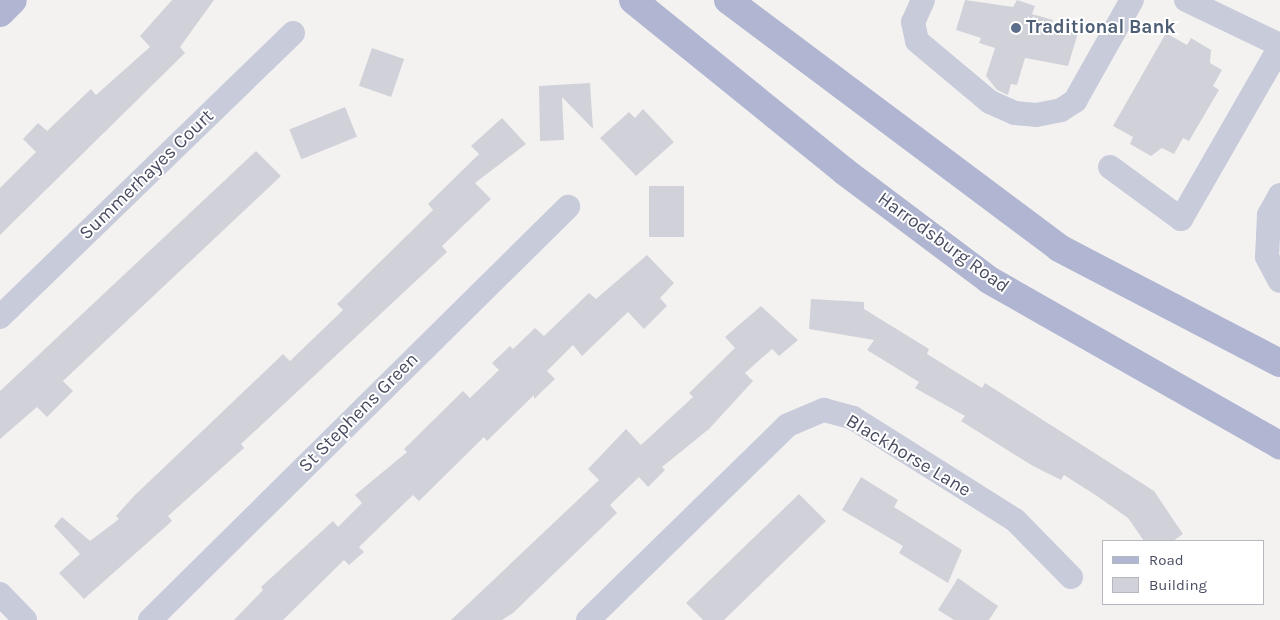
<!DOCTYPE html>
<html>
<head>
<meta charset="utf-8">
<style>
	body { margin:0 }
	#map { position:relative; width:1280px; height:620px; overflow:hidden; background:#f4f2f1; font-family:Karla,sans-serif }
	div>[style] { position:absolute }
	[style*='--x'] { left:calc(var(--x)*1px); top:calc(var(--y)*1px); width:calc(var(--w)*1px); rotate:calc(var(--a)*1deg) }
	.building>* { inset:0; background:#d1d1d9; transform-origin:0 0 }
	.minor>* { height:24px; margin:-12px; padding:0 12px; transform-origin:12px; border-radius:12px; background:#c7cbda }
	.major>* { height:28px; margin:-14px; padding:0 14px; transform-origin:14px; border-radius:14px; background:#b0b5d1 }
	.dots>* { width:14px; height:14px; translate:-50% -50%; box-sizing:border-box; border:2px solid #fff; border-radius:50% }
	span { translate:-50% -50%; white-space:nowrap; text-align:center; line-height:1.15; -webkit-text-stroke:4px #fff; paint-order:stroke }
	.service-label { font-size:19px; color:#4e5e75; font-weight:700 }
	.left { translate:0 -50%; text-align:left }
	.street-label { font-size:19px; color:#484c60 }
	.legend { position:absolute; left:1102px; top:540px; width:162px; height:65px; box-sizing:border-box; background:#fff; border:1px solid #b6b7bf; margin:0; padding:6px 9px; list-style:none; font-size:15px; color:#484c60 }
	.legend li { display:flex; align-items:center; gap:10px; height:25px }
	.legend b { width:25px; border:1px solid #b6b7bf }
</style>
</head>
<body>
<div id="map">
	<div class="building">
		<i style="clip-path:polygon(172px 0,214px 0,180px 47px,185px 53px,0 235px,0 188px,36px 152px,23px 139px,38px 123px,47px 131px,91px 89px,96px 95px,150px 47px,140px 36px)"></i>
		<i style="clip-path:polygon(965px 0,1013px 7px,1017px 0,1035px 6px,1032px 14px,1053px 20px,1052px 25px,1078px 33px,1068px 66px,1025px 58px,1017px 85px,1011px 84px,1008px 95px,997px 90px,986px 76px,995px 48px,979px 43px,981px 38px,956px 30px)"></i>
		<i style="clip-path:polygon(1166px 33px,1187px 45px,1191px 38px,1211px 50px,1210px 63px,1222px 70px,1213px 86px,1219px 90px,1189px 141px,1183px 138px,1174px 154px,1162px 148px,1151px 156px,1130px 144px,1133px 137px,1113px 126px)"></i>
		<i style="left:372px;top:48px;width:34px;height:40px;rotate:19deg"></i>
		<i style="clip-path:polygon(590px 83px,593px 129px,562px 97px,564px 140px,540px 141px,539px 86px)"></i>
		<i style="left:345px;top:107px;width:32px;height:60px;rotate:68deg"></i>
		<i style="clip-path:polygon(643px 109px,674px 142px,636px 176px,600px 138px,629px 112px,635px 118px)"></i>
		<i style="clip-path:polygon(502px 118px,526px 144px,475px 183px,491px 199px,442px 246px,447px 252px,241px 444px,244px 448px,168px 516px,172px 521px,84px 599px,59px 573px,80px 554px,54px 526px,62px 517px,90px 541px,119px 519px,116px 516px,134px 496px,283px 354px,290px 361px,343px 310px,337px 304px,433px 210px,428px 204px,479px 154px,471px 146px)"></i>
		<i style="clip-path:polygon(256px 151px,281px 176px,63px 381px,73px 391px,47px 417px,37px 407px,0 439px,0 391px)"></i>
		<i style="left:649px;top:186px;width:35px;height:51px"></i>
		<i style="clip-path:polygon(647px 255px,674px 283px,660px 298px,667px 306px,644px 329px,628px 312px,582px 356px,573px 345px,547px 371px,555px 379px,534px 399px,534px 395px,487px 441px,484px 437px,419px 501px,413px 495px,359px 547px,364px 552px,349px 565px,344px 560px,283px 620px,234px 620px,263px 590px,261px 587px,333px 521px,338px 527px,362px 503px,355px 495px,407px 452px,404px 449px,463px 391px,470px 398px,499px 370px,492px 363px,510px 346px,513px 349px,535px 328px,544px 336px,589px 293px,596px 299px)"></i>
		<i style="clip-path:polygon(811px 299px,864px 302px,864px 309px,929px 349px,927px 354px,982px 388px,985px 383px,1154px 491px,1183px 534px,1173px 541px,1144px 541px,1128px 518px,1097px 496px,1064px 475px,1061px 480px,1033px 466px,961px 421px,965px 416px,915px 388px,919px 382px,867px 350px,874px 340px,809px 329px)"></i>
		<i style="clip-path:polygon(761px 306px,798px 340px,779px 356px,772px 349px,745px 373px,753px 381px,709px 429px,662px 467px,665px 470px,648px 487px,639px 477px,610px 505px,617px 513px,513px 613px,502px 620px,451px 620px,599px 480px,588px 469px,626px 429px,641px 445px,693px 397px,689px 393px,735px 348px,725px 337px)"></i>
		<i style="clip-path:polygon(861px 477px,898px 500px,894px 507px,962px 550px,948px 583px,899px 553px,903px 546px,842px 510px)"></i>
		<i style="clip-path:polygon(799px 494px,826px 521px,724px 620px,703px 620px,686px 603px)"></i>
		<i style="clip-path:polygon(958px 578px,998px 606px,989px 620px,954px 620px,938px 610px)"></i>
	</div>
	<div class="minor">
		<i style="--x:923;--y:0;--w:24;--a:114"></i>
		<i style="--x:913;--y:22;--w:19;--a:78"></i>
		<i style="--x:917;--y:41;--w:95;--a:39.9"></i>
		<i style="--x:990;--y:102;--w:27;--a:24"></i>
		<i style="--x:1015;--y:113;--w:21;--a:5"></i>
		<i style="--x:1036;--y:115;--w:25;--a:-11"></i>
		<i style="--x:1061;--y:110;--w:17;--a:-33"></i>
		<i style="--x:1075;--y:101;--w:116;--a:-60.6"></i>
		<i style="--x:1186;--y:0;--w:104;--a:25.6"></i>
		<i style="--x:1110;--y:167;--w:88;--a:36.2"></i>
		<i style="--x:1181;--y:219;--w:198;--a:-60.1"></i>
		<i style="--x:1280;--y:195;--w:23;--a:119"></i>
		<i style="--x:1269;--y:215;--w:42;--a:92.7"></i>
		<i style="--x:1267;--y:257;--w:27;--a:62"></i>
		<i style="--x:0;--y:317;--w:408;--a:-44.1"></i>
		<i style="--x:0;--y:594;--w:36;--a:46"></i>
		<i style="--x:150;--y:620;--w:588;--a:-44.66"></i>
		<i style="--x:588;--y:620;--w:279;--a:-44.3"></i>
		<i style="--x:788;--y:425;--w:39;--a:-23"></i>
		<i style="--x:824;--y:410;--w:30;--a:15"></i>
		<i style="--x:853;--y:418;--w:191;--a:32.2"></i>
		<i style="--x:1015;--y:520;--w:80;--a:45.5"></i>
	</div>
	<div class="major">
		<i style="--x:633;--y:0;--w:272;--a:39"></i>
		<i style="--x:844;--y:171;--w:181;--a:36.9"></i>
		<i style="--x:989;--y:280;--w:335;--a:29.6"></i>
		<i style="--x:728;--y:0;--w:414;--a:36.8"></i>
		<i style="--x:1059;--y:248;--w:249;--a:27.5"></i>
		<i style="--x:0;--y:13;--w:18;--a:-45"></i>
	</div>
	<div class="dots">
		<i style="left:1016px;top:28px;background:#5c6f8a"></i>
	</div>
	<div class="service-label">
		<span class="left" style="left:1026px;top:28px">Traditional Bank</span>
	</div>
	<div class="street-label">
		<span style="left:147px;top:175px;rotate:-44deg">Summerhayes Court</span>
		<span style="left:943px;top:243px;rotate:36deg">Harrodsburg Road</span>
		<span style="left:359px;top:413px;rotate:-45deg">St Stephens Green</span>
		<span style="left:908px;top:456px;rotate:31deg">Blackhorse Lane</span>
	</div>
	<ul class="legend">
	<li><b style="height:6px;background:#b0b5d1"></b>Road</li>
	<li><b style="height:14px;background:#d1d1d9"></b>Building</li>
	</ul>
</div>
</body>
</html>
